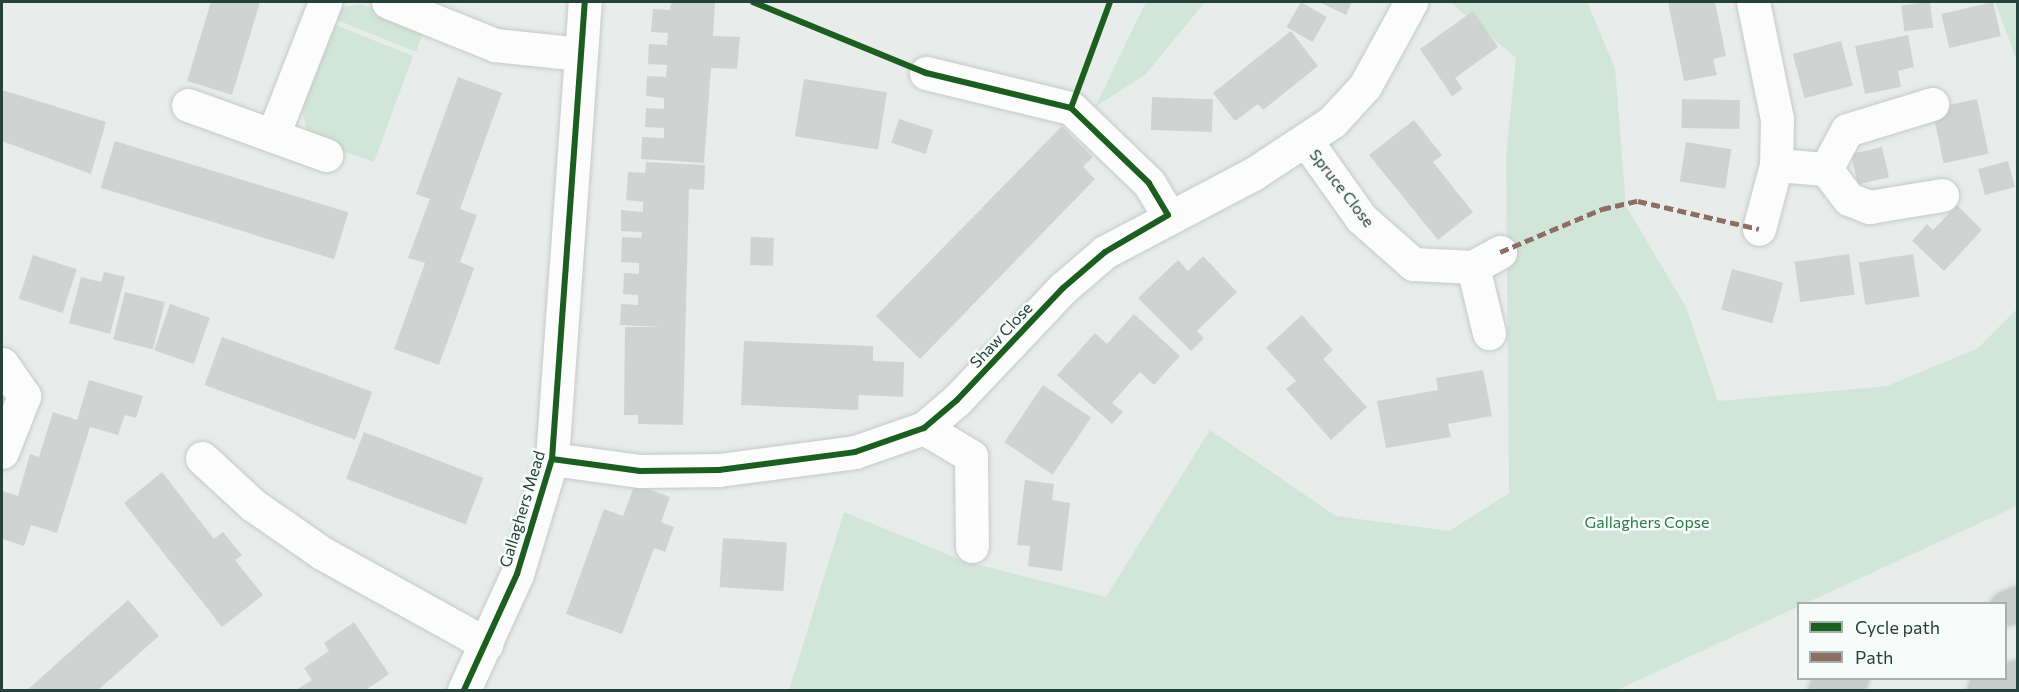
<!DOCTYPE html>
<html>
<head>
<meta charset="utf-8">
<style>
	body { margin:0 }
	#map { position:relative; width:2019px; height:692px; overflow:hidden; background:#e8edeb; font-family:Commissioner,sans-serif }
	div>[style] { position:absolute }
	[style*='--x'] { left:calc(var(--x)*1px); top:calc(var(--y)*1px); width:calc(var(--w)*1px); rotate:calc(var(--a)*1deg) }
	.green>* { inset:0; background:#d1e6d8 }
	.building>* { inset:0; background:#cfd4d2; transform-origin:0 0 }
	.roads { filter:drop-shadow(0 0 2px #c5cac8) drop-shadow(0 0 2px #c5cac8) }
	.minor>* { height:33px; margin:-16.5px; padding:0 16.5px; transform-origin:16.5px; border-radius:16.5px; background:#fcfcfc }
	.trunk>* { height:33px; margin:-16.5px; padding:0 16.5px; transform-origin:16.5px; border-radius:16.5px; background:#c6cecc }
	.quiet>* { height:4.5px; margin-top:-2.25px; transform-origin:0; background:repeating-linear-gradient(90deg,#8d6e63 0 9px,transparent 0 13.5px) }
	.cycleway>* { height:6px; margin:-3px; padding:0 3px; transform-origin:3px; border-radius:3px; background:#1b5e20 }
	span { translate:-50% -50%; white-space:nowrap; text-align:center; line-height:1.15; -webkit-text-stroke:5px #f7fbf9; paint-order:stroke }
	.street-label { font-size:16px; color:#24423a }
	.park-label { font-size:16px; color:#2d7a4b }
	.frame { position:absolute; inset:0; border:3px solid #24423a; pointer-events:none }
	.legend { position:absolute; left:1797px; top:602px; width:210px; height:78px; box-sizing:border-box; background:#f7fbf9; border:2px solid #a3b1ad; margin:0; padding:8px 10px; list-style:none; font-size:18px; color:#24423a }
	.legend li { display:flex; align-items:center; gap:12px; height:30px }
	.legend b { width:30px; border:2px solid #a3b1ad }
</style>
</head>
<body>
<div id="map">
	<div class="green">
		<i style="clip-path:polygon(1146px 2px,1205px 2px,1145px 75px,1095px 107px)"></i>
		<i style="clip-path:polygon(1450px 2px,1587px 2px,1615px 68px,1626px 206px,1686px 307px,1718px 401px,1887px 386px,1978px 348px,2017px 309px,2017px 506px,1617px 690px,789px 690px,844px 512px,964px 561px,1106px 597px,1210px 430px,1336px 516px,1449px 531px,1509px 493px,1506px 155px,1516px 58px)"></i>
		<i style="clip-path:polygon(1995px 2px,2017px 2px,2017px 61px)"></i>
		<i style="clip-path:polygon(361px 4px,424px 30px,416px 52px,332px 18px,344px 7px)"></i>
		<i style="clip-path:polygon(328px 22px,413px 56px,374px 162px,318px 142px,306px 127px,301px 107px)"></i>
	</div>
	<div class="building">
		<i style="clip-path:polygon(211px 2px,260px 2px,232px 95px,187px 81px)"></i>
		<i style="clip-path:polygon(671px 2px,715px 2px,713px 36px,740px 37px,737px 69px,711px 68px,704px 163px,641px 159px,642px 137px,664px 138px,664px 128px,645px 127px,646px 108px,664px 109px,664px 98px,646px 96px,647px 76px,666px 77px,667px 65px,648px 64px,649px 44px,667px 45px,668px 33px,651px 32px,653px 9px,670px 10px)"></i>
		<i style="left:1301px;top:2px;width:30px;height:29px;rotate:30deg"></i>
		<i style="clip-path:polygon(1319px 2px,1352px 2px,1346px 15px)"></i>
		<i style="clip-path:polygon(1668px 2px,1715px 2px,1726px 56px,1713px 59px,1717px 75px,1684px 81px)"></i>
		<i style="left:1930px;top:2px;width:26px;height:29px;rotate:83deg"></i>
		<i style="left:1993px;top:2px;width:35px;height:53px;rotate:77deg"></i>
		<i style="clip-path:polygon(1473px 11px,1498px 47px,1455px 78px,1463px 89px,1452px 96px,1420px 49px)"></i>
		<i style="clip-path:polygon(1291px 31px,1318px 66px,1263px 110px,1258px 104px,1235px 121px,1213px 93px)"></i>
		<i style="clip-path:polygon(1908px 35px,1914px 67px,1898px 71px,1901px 87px,1865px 94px,1855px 46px)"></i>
		<i style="left:1841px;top:41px;width:46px;height:50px;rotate:75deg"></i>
		<i style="clip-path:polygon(458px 77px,502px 93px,460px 209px,477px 215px,460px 262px,474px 268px,439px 365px,394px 349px,425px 263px,408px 258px,430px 199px,416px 194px)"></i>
		<i style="left:804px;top:79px;width:84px;height:58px;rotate:9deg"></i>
		<i style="clip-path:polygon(2px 90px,106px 122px,91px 174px,2px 141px)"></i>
		<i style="left:1152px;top:97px;width:61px;height:33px;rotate:2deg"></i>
		<i style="left:1682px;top:99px;width:58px;height:29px;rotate:1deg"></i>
		<i style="left:1977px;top:99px;width:56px;height:46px;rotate:78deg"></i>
		<i style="left:899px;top:119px;width:36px;height:25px;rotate:18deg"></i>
		<i style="clip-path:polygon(1414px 120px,1442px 155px,1433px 162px,1473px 212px,1438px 240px,1369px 155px)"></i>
		<i style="clip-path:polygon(1062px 126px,1093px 157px,1083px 167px,1095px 179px,920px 359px,876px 316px)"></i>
		<i style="left:115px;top:141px;width:244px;height:49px;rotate:17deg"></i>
		<i style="left:1686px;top:142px;width:46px;height:40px;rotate:9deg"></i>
		<i style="left:1882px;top:147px;width:31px;height:32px;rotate:77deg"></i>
		<i style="left:2008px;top:161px;width:27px;height:31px;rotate:75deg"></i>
		<i style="clip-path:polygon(646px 162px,705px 165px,704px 190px,689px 189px,683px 425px,638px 424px,638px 415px,624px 415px,625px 327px,663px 327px,620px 325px,621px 304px,638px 305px,638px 295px,623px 294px,624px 273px,639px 274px,639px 263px,621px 262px,622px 237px,641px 238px,642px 232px,621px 231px,621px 210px,643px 212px,643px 202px,626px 200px,628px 172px,645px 173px)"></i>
		<i style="clip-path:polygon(1957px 205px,1982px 230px,1944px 271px,1912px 241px,1927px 224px,1933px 230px)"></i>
		<i style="left:751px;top:237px;width:23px;height:28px;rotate:2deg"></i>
		<i style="left:1849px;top:254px;width:41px;height:55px;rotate:82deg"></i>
		<i style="left:1913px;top:254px;width:43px;height:55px;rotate:81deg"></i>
		<i style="left:33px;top:255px;width:46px;height:46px;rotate:18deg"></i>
		<i style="clip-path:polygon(1203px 256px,1237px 292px,1197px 331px,1204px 338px,1191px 351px,1138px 298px,1178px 260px,1188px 271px)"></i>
		<i style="left:1732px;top:269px;width:53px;height:42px;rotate:15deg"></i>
		<i style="clip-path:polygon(104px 272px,125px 277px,110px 334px,69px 323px,81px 277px,101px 282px)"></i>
		<i style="left:125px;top:292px;width:41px;height:49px;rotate:14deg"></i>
		<i style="left:170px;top:304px;width:42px;height:49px;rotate:19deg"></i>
		<i style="clip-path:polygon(1134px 314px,1180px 356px,1154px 385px,1140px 372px,1112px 403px,1123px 412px,1112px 424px,1057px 375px,1095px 333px,1107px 344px)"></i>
		<i style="clip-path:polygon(1302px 315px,1333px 350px,1323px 359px,1367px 407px,1331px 440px,1286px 389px,1296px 381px,1266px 348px)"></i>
		<i style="left:222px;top:337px;width:160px;height:51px;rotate:20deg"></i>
		<i style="clip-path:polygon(744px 341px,873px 346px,873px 361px,904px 362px,903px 397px,859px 395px,858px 410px,741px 405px)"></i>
		<i style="clip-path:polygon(1483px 370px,1492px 416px,1448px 424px,1451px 437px,1386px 448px,1377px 401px,1438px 390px,1436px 378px)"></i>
		<i style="clip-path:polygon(89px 380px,143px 396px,136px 418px,125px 415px,118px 435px,90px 427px,57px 533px,31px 525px,24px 546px,2px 539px,2px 491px,18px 496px,30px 454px,39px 457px,53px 412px,77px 420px)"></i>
		<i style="left:1043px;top:385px;width:58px;height:69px;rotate:34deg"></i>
		<i style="left:364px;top:432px;width:128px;height:50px;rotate:21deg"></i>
		<i style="clip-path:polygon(162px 472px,214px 539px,223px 532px,242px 555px,235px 560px,263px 595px,222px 627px,124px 503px)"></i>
		<i style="clip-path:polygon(1025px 480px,1054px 484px,1052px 500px,1070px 503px,1062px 571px,1028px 566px,1030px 546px,1017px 545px)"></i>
		<i style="clip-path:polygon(635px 484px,670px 497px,661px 522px,674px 527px,665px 552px,654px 548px,622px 634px,566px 614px,604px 509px,623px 516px)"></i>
		<i style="left:723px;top:538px;width:64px;height:49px;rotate:4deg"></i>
		<i style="clip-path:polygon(128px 600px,159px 636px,98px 690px,27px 690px)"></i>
		<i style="clip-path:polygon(354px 622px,389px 674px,366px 690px,296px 690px,312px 680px,304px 668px,329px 651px,324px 643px)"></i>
	</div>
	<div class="roads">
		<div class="minor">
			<i style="--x:388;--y:2;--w:115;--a:21.9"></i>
			<i style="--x:495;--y:45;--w:86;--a:6"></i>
			<i style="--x:1753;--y:2;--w:119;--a:78.4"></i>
			<i style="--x:1777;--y:119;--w:46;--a:91.2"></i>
			<i style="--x:1776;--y:165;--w:66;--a:104.9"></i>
			<i style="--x:926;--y:73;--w:149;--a:13.6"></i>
			<i style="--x:1071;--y:108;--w:108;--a:43.9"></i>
			<i style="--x:1149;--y:183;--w:37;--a:59"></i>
			<i style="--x:188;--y:105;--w:147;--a:19.9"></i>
			<i style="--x:273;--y:135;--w:143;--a:-68.6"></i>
			<i style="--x:1307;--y:142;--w:93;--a:54.6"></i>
			<i style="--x:1361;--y:218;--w:69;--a:41.5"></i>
			<i style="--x:1413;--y:264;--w:60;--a:2.9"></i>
			<i style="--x:1473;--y:267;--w:68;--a:76.4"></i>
			<i style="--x:1776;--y:165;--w:50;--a:4.6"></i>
			<i style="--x:1826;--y:169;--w:44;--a:-61.7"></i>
			<i style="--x:1847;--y:130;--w:89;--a:-17"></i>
			<i style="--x:1826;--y:169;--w:38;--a:53"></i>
			<i style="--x:1849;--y:199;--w:22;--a:22"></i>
			<i style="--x:1869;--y:207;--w:74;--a:-9.3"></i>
			<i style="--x:1473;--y:267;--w:31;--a:-29"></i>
			<i style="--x:2;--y:364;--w:39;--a:55"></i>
			<i style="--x:24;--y:396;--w:60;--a:111.4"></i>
			<i style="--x:924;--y:428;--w:55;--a:30.8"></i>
			<i style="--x:971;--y:456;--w:90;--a:89.4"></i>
			<i style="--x:202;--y:458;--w:69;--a:42.7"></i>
			<i style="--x:253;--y:505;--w:84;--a:34.8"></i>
			<i style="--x:322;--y:553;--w:188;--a:29"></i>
			<i style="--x:552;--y:459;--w:89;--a:7.8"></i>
			<i style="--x:640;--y:471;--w:79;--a:-0.7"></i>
			<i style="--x:719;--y:470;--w:137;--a:-7.5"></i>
			<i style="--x:855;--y:452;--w:73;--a:-19.2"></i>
			<i style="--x:924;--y:428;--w:43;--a:-40.3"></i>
			<i style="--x:957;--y:400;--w:154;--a:-46.6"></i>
			<i style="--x:1063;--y:288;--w:55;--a:-40.6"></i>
			<i style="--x:1105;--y:252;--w:167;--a:-27.8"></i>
			<i style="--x:1253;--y:174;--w:95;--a:-33.4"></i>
			<i style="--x:1332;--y:122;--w:49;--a:-47.5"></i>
			<i style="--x:1365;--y:86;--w:96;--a:-61.3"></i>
			<i style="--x:464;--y:690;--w:128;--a:-65.4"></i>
			<i style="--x:517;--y:574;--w:120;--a:-73.1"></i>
			<i style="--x:552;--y:459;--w:458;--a:-85.9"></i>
		</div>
		<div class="trunk">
			<i style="--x:2006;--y:608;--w:13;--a:-23"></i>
			<i style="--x:1825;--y:690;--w:29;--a:-25"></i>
			<i style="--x:1984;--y:690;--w:37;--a:-22"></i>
		</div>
	</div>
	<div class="quiet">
		<i style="--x:1500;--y:252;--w:111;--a:-22.9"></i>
		<i style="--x:1602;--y:209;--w:37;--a:-13"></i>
		<i style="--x:1638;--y:201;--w:124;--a:13"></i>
	</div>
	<div class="cycleway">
		<i style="--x:1071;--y:108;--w:113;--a:-69.8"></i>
		<i style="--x:552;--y:459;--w:89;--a:7.8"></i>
		<i style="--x:640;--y:471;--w:79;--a:-0.7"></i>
		<i style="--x:719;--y:470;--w:137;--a:-7.5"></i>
		<i style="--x:855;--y:452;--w:73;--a:-19.2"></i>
		<i style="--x:924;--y:428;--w:43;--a:-40.3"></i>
		<i style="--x:957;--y:400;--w:154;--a:-46.6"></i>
		<i style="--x:1063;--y:288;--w:55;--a:-40.6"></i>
		<i style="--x:1105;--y:252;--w:73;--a:-30.4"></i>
		<i style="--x:1168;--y:215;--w:37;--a:-121"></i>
		<i style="--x:1149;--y:183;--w:108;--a:-136.1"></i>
		<i style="--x:1071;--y:108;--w:149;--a:-166.4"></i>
		<i style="--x:926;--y:73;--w:187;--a:-157.7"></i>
		<i style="--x:464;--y:690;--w:128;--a:-65.4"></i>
		<i style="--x:517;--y:574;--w:120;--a:-73.1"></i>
		<i style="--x:552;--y:459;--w:458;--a:-85.9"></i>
	</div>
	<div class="street-label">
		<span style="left:1342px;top:188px;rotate:52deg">Spruce Close</span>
		<span style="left:1001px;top:335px;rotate:-47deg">Shaw Close</span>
		<span style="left:522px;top:509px;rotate:-73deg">Gallaghers Mead</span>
	</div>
	<div class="park-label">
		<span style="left:1647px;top:522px">Gallaghers Copse</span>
	</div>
	<div class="frame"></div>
	<ul class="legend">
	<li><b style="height:8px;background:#1b5e20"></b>Cycle path</li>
	<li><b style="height:8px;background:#8d6e63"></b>Path</li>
	</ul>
</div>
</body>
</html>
